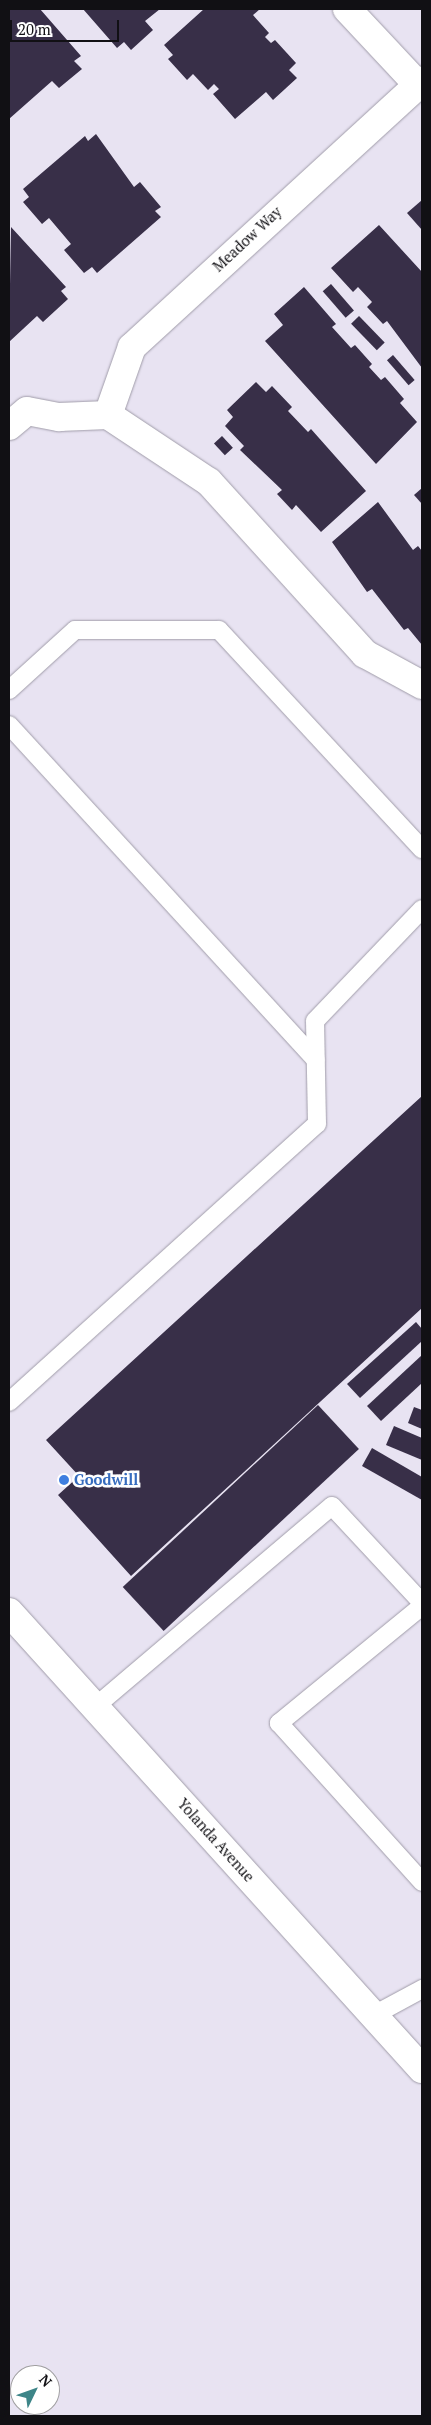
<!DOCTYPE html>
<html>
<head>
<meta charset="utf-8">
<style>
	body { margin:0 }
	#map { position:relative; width:431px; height:2425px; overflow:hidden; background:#e8e3f2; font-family:"PT Serif",serif }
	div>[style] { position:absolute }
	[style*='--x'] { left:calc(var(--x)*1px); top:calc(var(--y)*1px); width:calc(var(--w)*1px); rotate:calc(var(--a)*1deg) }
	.building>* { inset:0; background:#382f48; transform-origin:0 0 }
	.roads { filter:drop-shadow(0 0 1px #a09ca9) drop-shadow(0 0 1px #a09ca9) }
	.service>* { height:18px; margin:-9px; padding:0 9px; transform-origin:9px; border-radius:9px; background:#fff }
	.minor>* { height:28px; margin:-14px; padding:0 14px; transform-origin:14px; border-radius:14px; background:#fff }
	.secondary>* { height:28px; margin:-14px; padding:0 14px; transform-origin:14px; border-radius:14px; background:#fff }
	.dots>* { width:14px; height:14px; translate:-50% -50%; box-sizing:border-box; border:2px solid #fff; border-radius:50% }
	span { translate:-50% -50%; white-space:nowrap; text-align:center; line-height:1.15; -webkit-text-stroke:5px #fff; paint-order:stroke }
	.street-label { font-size:15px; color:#111014 }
	.shop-label { font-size:15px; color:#366cbe; font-weight:700 }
	.left { translate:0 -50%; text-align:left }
	.frame { position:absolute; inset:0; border:10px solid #111014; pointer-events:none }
	.north { position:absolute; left:10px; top:2365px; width:50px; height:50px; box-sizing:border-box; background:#fff; border:1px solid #a09fa1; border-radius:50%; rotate:48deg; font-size:14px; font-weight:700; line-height:20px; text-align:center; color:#111014 }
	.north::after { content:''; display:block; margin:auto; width:18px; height:22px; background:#3d8588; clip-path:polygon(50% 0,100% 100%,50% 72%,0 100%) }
	.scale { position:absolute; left:10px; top:20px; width:109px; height:22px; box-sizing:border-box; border:2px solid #111014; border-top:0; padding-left:6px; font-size:15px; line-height:18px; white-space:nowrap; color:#111014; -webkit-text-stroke:4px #fff; paint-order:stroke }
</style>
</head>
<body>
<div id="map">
	<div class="building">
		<i style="clip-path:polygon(9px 9px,40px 9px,81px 56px,74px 61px,82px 69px,59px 88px,52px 81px,9px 119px)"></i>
		<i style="clip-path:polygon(83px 9px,160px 9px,145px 21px,153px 30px,131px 50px,124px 42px,117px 48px)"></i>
		<i style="clip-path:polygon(204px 9px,260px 9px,253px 15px,269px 33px,265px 37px,271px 43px,275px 40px,296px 63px,289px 70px,297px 78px,273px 100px,266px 92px,235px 119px,213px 94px,219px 89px,214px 84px,208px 90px,193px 74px,187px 80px,168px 59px,173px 55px,164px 45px)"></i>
		<i style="clip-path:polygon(96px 134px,134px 187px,140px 182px,161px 207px,155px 211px,161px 217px,97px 273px,92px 267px,84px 273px,64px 250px,71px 244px,49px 218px,42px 224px,23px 202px,29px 197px,23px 189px,85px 136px,88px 141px)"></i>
		<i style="clip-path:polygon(422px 200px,422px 230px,407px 213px)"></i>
		<i style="clip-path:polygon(379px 225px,422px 272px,422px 368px,387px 321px,383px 324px,367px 307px,372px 302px,358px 287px,353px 292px,331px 268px)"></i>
		<i style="clip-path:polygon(11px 227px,66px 287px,61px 291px,68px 299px,43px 322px,37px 316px,9px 342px)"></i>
		<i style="left:331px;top:284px;width:35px;height:11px;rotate:49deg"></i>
		<i style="clip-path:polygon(304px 287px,336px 324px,332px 327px,351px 348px,355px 345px,372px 364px,369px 367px,381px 380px,385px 377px,404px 399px,400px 403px,417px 422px,376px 464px,265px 341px,283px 325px,274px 314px)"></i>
		<i style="left:359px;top:316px;width:37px;height:11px;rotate:46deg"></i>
		<i style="left:393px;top:355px;width:33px;height:8px;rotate:49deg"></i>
		<i style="clip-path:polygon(256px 382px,266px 392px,272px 386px,292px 407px,288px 411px,308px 432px,311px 429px,366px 491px,321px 532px,296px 505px,292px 510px,277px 494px,282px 490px,240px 450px,244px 446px,225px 426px,233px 417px,227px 410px)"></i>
		<i style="left:222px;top:436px;width:16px;height:11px;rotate:47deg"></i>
		<i style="clip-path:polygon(422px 488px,422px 504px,414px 495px)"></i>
		<i style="clip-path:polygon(378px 502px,413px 550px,418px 546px,422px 551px,422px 645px,408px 628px,404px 630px,372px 589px,367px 592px,332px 542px)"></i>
		<i style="clip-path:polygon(422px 1096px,422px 1308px,131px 1576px,58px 1495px,79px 1476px,46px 1440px)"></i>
		<i style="clip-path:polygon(416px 1322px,422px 1329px,422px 1341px,360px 1398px,347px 1384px)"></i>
		<i style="clip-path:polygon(422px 1355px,422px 1383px,381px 1421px,367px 1406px)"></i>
		<i style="left:318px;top:1405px;width:60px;height:267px;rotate:47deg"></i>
		<i style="clip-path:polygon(414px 1407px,422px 1410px,422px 1429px,408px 1423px)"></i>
		<i style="clip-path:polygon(394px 1426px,422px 1438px,422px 1460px,386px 1445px)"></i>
		<i style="clip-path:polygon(372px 1448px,422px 1477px,422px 1500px,362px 1466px)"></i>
	</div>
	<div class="roads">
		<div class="service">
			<i style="--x:9;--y:690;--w:89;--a:-42.3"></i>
			<i style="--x:75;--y:630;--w:144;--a:0"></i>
			<i style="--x:219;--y:630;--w:299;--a:47.2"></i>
			<i style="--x:9;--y:725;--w:454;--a:47.5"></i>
			<i style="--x:9;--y:1402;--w:415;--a:-42.1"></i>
			<i style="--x:317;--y:1124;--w:103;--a:-91.1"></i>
			<i style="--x:315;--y:1021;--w:155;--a:-46.3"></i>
			<i style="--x:422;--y:1606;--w:185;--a:140.7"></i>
			<i style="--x:279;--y:1723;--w:214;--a:48"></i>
			<i style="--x:96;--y:1706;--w:309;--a:-40.3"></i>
			<i style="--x:332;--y:1506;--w:132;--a:47.1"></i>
			<i style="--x:374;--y:2015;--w:55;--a:-28.4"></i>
		</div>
		<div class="minor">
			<i style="--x:347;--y:9;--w:104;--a:46.9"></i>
			<i style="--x:108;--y:415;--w:72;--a:-70.6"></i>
			<i style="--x:132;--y:347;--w:394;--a:-42.5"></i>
			<i style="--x:9;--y:426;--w:23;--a:-40"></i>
			<i style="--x:27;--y:411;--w:33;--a:11"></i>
			<i style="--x:59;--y:417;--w:49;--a:-2.3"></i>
			<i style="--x:108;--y:415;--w:121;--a:33.6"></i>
			<i style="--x:209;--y:482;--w:232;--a:47.8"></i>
			<i style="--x:365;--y:654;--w:65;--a:28.5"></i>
		</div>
		<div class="secondary">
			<i style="--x:9;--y:1612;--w:616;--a:47.9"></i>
		</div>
	</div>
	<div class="dots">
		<i style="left:64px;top:1480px;background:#3f7fe0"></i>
	</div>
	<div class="street-label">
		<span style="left:247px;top:239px;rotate:-43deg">Meadow Way</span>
		<span style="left:216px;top:1840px;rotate:48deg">Yolanda Avenue</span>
	</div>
	<div class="shop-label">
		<span class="left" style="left:74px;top:1480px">Goodwill</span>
	</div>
	<div class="frame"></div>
	<div class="north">N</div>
	<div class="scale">20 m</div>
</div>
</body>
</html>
